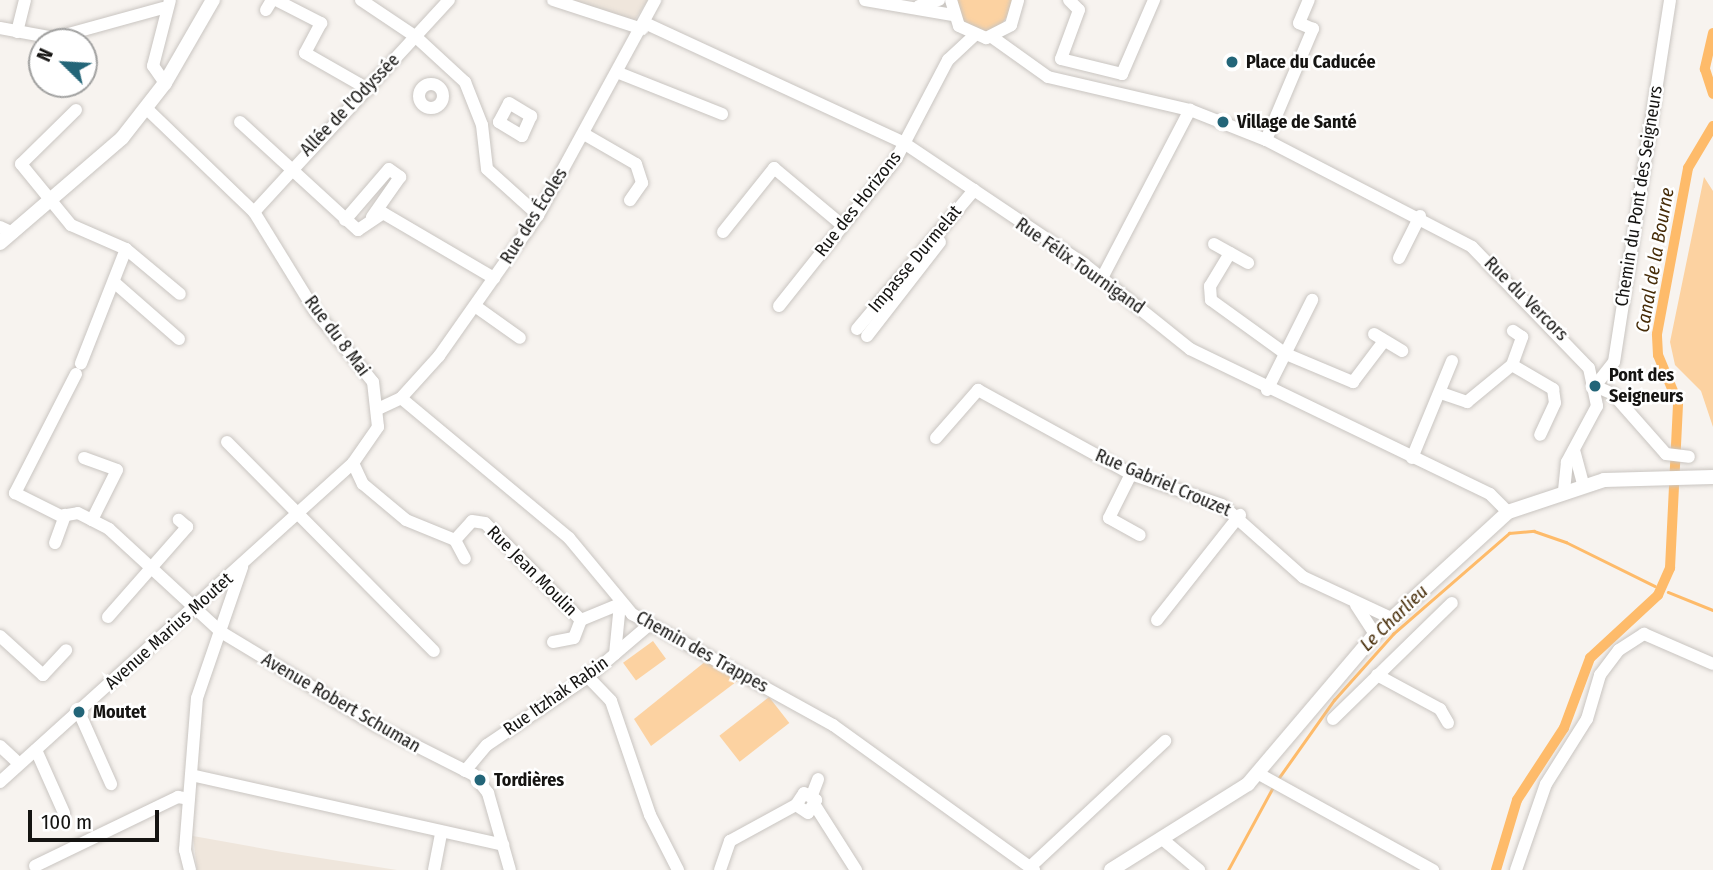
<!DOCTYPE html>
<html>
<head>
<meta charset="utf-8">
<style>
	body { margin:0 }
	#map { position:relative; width:1713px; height:870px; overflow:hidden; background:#f7f3ef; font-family:"Fira Sans Condensed",sans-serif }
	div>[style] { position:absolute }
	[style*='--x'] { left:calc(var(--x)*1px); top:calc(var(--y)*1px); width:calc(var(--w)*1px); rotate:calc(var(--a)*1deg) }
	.built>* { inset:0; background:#efe6dc }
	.green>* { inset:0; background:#fcd2a1; transform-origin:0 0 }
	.stream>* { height:2.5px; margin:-1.25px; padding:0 1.25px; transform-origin:1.25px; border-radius:1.25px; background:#febb6a }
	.canal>* { height:10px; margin:-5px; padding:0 5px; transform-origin:5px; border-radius:5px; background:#febb6a }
	.roads { filter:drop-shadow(0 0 2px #c9c5c1) drop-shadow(0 0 2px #c9c5c1) }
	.minor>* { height:12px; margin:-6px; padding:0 6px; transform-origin:6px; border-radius:6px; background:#fff }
	.minor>.ring { margin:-6px; padding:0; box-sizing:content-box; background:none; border:12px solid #fff; border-radius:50% }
	.major>* { height:14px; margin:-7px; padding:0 7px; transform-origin:7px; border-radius:7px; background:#fff }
	.dots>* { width:19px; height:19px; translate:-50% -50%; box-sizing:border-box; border:4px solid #fff; border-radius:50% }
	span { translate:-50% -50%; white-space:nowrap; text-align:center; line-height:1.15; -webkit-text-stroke:5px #fff; paint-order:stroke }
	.poi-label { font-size:18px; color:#151412; font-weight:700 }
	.left { translate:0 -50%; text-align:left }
	.street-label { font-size:18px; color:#151412 }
	.water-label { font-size:19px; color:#472d09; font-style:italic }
	.north { position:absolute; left:28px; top:28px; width:70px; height:70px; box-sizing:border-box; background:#fff; border:2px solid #a1a1a0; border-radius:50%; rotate:294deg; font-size:19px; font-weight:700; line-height:28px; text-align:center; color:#151412 }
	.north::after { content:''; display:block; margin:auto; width:24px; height:32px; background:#236578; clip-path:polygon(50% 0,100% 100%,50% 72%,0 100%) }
	.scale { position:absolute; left:28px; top:810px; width:131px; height:32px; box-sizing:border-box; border:4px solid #151412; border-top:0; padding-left:9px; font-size:21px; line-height:24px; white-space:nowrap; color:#151412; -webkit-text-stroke:5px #fff; paint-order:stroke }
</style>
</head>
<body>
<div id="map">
	<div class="built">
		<i style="clip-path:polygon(571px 0,648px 0,634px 21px)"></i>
		<i style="clip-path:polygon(193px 836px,282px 852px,397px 870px,197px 870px)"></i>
	</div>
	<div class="green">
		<i style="clip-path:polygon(957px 0,1012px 0,1012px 10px,998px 29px,983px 32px,962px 21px)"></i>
		<i style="clip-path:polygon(1704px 177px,1713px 191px,1713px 427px,1701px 391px,1675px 365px,1670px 342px)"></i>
		<i style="left:653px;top:641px;width:22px;height:37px;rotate:54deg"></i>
		<i style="clip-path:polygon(706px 661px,740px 679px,651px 746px,634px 719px)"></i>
		<i style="left:769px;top:697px;width:33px;height:63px;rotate:52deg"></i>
	</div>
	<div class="stream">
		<i style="--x:1668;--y:592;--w:48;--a:21.8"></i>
		<i style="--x:1278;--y:779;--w:97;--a:-54.7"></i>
		<i style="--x:1334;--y:700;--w:89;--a:-48.2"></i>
		<i style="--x:1393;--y:634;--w:154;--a:-41"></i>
		<i style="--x:1509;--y:533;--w:25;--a:-5"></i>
		<i style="--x:1534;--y:531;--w:34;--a:19"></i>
		<i style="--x:1566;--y:542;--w:99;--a:26.3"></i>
		<i style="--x:1228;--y:870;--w:94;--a:-61.5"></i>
	</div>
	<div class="canal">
		<i style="--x:1713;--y:33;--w:37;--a:103"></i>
		<i style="--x:1705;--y:69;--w:26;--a:72"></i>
		<i style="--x:1496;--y:870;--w:73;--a:-73.3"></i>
		<i style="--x:1517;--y:800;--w:86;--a:-56.9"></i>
		<i style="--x:1564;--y:728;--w:75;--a:-69.6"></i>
		<i style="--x:1590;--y:658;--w:93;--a:-42.8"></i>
		<i style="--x:1658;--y:595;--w:30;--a:-66"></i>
		<i style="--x:1670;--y:568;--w:165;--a:-87.2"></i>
		<i style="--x:1678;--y:403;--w:52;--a:-112.6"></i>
		<i style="--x:1658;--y:355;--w:21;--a:-93"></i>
		<i style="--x:1657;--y:334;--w:169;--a:-79.4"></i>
		<i style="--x:1688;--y:168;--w:49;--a:-59.2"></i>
	</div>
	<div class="roads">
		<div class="minor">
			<i style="--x:276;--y:0;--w:51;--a:27.1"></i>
			<i style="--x:321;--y:23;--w:34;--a:118"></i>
			<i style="--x:305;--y:53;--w:73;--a:29.7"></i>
			<i style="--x:361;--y:0;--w:66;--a:33.9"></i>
			<i style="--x:416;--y:37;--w:67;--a:42.6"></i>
			<i style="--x:465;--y:82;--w:46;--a:68.4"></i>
			<i style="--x:482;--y:125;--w:44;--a:83.5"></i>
			<i style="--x:487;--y:169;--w:69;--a:42"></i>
			<i style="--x:553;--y:0;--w:94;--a:18"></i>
			<i style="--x:865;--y:0;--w:89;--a:9.7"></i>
			<i style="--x:951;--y:0;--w:27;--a:73"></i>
			<i style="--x:959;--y:26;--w:30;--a:24"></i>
			<i style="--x:986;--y:38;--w:28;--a:-27"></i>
			<i style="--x:1011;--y:25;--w:26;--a:-74"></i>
			<i style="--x:1069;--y:0;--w:14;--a:45"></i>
			<i style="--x:1079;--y:10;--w:52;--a:110.2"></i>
			<i style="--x:1061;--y:59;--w:63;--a:13.8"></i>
			<i style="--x:1122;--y:74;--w:81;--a:-66.6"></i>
			<i style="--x:919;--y:6;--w:21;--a:-17"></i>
			<i style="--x:266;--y:10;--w:12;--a:-59"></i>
			<i style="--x:647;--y:24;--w:283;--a:24.8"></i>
			<i style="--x:904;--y:143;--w:217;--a:33.9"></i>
			<i style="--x:1084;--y:264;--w:136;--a:38.7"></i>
			<i style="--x:1190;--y:349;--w:333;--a:25.8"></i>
			<i style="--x:1490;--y:494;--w:25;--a:45"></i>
			<i style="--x:0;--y:28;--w:55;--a:10.5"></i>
			<i style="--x:54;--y:38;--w:113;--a:-15.4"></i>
			<i style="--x:17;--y:32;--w:33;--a:-76"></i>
			<i style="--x:992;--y:37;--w:69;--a:35.5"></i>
			<i style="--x:1048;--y:77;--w:146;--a:13.1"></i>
			<i style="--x:1190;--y:110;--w:82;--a:21.5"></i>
			<i style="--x:1266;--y:140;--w:232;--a:27.4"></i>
			<i style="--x:1472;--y:247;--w:168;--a:46"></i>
			<i style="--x:1589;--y:368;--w:39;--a:78"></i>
			<i style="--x:1597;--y:406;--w:64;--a:118.2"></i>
			<i style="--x:1567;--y:462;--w:27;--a:96"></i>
			<i style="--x:619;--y:73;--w:111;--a:21.7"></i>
			<i style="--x:165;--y:83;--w:21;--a:-125"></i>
			<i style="--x:153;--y:66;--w:68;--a:-75.6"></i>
			<i class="ring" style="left:419px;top:84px;width:12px;height:12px"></i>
			<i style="--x:509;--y:103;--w:26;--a:31"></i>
			<i style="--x:531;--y:116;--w:22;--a:114"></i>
			<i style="--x:522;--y:136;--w:27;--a:-149"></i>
			<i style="--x:499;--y:122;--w:21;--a:-62"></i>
			<i style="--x:76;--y:110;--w:77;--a:135.5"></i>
			<i style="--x:21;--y:164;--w:79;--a:50.7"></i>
			<i style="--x:71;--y:225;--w:60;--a:23.6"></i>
			<i style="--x:126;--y:249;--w:123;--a:111.5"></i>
			<i style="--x:240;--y:122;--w:160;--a:42.5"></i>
			<i style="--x:358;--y:230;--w:30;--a:-34"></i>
			<i style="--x:383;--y:213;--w:129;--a:30.4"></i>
			<i style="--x:584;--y:134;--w:60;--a:30"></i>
			<i style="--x:636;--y:164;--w:20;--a:72"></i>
			<i style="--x:642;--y:183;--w:21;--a:125"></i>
			<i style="--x:1266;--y:140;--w:121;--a:-67.1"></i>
			<i style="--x:1313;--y:29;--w:15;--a:-157"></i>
			<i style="--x:1299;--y:23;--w:25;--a:-67"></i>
			<i style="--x:254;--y:212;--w:288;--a:-47.4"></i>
			<i style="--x:345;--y:220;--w:67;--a:-49.2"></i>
			<i style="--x:389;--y:169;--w:14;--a:36"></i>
			<i style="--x:400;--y:177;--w:49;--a:125"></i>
			<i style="--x:0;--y:227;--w:14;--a:25"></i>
			<i style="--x:723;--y:232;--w:82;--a:-51.4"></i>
			<i style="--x:774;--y:168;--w:89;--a:40"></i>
			<i style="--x:1214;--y:244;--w:39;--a:29"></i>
			<i style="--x:126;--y:249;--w:70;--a:39.8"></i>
			<i style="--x:1230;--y:253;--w:39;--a:121"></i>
			<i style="--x:1210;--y:286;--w:14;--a:86"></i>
			<i style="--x:1211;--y:300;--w:92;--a:35.8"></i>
			<i style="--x:1286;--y:354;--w:73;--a:22.7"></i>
			<i style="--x:1353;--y:382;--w:51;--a:-52.9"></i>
			<i style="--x:1399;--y:258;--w:47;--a:-63.4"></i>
			<i style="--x:1102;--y:278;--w:190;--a:-62.4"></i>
			<i style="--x:115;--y:283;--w:85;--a:41.2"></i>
			<i style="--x:475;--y:306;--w:55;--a:35.4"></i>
			<i style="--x:779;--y:306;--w:188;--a:-51.5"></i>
			<i style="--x:896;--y:159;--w:112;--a:-62.3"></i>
			<i style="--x:948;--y:60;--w:35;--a:-43"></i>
			<i style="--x:857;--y:329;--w:182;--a:-49.9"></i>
			<i style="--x:1374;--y:334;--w:33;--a:31"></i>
			<i style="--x:867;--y:336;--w:119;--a:-52.2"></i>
			<i style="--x:1512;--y:365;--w:48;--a:30.3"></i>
			<i style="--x:1553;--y:389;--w:14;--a:82"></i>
			<i style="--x:1555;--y:403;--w:35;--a:115"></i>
			<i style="--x:1512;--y:365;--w:30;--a:-70"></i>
			<i style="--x:1522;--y:337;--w:11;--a:-146"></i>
			<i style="--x:76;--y:374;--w:134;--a:117.1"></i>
			<i style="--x:15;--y:493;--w:51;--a:26.6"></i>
			<i style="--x:61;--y:516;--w:17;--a:-10"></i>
			<i style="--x:78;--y:513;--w:35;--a:27"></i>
			<i style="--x:109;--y:529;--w:152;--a:42.6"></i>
			<i style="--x:221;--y:632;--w:182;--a:31.1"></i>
			<i style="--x:377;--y:726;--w:109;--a:26.8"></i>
			<i style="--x:474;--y:775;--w:23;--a:52"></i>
			<i style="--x:488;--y:793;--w:80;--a:74.1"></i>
			<i style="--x:1595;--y:386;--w:31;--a:-52"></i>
			<i style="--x:1614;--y:362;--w:366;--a:-81.2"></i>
			<i style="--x:1595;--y:386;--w:20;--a:24"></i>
			<i style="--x:1613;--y:394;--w:80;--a:48.5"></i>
			<i style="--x:1666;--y:454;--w:23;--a:7"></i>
			<i style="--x:1267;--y:390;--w:101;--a:-63.4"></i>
			<i style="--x:1441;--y:393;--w:28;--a:19"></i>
			<i style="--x:1467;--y:402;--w:58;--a:-39.4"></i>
			<i style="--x:401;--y:398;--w:219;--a:39.8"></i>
			<i style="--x:569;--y:538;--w:99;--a:50.3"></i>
			<i style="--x:632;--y:614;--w:230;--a:28.9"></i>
			<i style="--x:833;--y:725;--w:248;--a:35.8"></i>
			<i style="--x:380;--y:408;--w:23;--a:-25"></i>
			<i style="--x:401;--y:398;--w:57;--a:-47.9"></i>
			<i style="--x:439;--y:356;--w:172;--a:-54.9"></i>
			<i style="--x:538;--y:215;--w:245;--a:-61.4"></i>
			<i style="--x:936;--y:438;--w:64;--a:-48.8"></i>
			<i style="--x:978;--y:390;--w:175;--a:28.8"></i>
			<i style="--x:1131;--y:474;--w:96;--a:18.8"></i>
			<i style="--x:1222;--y:505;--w:108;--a:41.6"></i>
			<i style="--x:1303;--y:577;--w:97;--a:25"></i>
			<i style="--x:227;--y:442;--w:294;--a:45.3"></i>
			<i style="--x:1574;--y:450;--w:35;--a:75"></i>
			<i style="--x:84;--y:458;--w:35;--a:20"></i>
			<i style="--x:117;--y:470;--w:56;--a:116.6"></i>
			<i style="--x:1412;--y:458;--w:105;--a:-67.6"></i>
			<i style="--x:353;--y:463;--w:23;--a:65"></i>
			<i style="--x:363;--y:484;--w:56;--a:39.9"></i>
			<i style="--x:406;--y:520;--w:53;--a:22.2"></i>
			<i style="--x:455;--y:540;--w:25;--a:-48"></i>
			<i style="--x:472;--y:521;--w:13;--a:9"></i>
			<i style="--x:485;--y:523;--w:136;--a:45.3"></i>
			<i style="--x:1131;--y:474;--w:49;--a:116.6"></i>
			<i style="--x:1109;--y:518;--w:35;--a:29"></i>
			<i style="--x:455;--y:540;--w:21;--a:62"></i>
			<i style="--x:55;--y:543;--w:30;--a:-70"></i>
			<i style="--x:1356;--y:605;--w:35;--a:57"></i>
			<i style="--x:108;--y:617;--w:120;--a:-48.7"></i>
			<i style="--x:187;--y:527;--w:11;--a:-139"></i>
			<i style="--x:581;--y:620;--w:42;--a:-22.3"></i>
			<i style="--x:620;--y:604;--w:50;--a:95.7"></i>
			<i style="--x:1157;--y:620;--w:134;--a:-51.7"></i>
			<i style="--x:0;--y:636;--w:58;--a:42.2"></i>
			<i style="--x:43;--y:675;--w:34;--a:-47"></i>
			<i style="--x:553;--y:642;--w:21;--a:-11"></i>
			<i style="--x:574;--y:638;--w:19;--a:-69"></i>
			<i style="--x:1377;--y:675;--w:72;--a:28.4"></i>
			<i style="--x:1440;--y:709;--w:16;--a:60"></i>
			<i style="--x:588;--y:677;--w:33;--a:46"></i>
			<i style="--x:611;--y:701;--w:120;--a:71.1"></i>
			<i style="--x:650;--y:815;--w:62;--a:63"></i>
			<i style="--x:79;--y:712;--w:79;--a:66"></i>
			<i style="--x:1333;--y:719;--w:166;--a:-44.3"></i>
			<i style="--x:0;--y:746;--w:26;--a:43"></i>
			<i style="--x:36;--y:750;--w:69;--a:66"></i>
			<i style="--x:465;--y:771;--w:34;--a:-50"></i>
			<i style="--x:487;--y:745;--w:122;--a:-34"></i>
			<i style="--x:588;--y:677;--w:82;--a:-40.5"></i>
			<i style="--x:1259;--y:774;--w:199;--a:28.9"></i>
			<i style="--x:191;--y:775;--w:320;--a:12.6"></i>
			<i style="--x:0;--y:782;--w:476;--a:-42.1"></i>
			<i style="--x:353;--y:463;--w:44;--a:-55.2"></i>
			<i style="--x:378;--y:427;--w:45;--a:-96.3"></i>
			<i style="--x:373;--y:382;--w:92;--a:-129.2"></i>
			<i style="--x:315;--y:311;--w:116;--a:-121.6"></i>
			<i style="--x:254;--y:212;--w:149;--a:-136.1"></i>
			<i style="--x:812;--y:795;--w:17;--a:-69"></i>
			<i style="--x:816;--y:807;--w:75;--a:57.6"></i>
			<i style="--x:1161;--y:838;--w:50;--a:40.1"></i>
			<i style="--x:35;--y:866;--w:159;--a:-25.8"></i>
			<i style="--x:178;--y:797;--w:11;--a:10"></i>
			<i style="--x:1030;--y:867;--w:185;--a:-43"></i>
			<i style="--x:190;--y:870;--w:21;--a:-104"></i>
			<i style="--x:185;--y:850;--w:152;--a:-85.5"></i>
			<i style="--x:197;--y:698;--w:139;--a:-71"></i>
			<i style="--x:434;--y:870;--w:37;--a:-79"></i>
			<i style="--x:720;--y:870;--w:31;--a:-71"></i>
			<i style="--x:730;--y:841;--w:75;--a:-28.6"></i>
			<i style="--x:796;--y:805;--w:14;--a:-56"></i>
			<i style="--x:804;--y:793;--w:14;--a:30"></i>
			<i style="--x:816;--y:800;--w:15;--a:122"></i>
			<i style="--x:808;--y:813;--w:14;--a:-146"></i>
			<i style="--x:1516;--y:870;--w:91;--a:-70.8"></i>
			<i style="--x:1546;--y:784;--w:77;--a:-57.8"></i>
			<i style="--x:1587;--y:719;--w:46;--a:-73.5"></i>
			<i style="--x:1600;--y:675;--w:31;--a:-53"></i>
			<i style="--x:1619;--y:650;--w:30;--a:-33"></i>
			<i style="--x:1644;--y:634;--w:75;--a:23.5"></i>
		</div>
		<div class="major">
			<i style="--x:0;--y:243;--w:161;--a:-40.7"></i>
			<i style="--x:122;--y:138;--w:70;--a:-52"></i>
			<i style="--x:165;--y:83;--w:96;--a:-60"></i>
			<i style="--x:1111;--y:870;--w:162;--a:-32.1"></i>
			<i style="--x:1248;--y:784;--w:197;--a:-49.7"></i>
			<i style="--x:1375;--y:634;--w:180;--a:-42.5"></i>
			<i style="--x:1508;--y:512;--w:101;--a:-18.4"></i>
			<i style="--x:1604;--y:480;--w:109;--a:-1.6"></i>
		</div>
	</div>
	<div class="dots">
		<i style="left:1232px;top:62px;background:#236578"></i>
		<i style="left:1223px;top:122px;background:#236578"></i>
		<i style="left:1595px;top:386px;background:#236578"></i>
		<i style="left:79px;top:712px;background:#236578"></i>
		<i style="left:480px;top:780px;background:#236578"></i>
	</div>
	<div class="poi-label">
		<span class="left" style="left:1246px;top:62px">Place du Caducée</span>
		<span class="left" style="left:1237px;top:122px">Village de Santé</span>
		<span class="left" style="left:1609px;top:386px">Pont des<br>Seigneurs</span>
		<span class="left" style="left:93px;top:712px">Moutet</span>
		<span class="left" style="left:494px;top:780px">Tordières</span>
	</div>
	<div class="street-label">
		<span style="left:350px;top:105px;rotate:-46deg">Allée de l'Odyssée</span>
		<span style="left:1639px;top:196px;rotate:-81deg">Chemin du Pont des Seigneurs</span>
		<span style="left:858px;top:204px;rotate:-52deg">Rue des Horizons</span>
		<span style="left:534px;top:216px;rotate:-58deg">Rue des Écoles</span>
		<span style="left:915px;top:259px;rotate:-50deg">Impasse Durmelat</span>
		<span style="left:1080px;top:266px;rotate:35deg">Rue Félix Tournigand</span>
		<span style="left:1526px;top:299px;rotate:45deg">Rue du Vercors</span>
		<span style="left:337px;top:336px;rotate:53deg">Rue du 8 Mai</span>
		<span style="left:1163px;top:483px;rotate:23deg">Rue Gabriel Crouzet</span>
		<span style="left:532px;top:571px;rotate:45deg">Rue Jean Moulin</span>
		<span style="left:169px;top:631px;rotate:-42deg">Avenue Marius Moutet</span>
		<span style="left:702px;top:652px;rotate:29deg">Chemin des Trappes</span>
		<span style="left:556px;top:696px;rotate:-35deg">Rue Itzhak Rabin</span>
		<span style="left:341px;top:703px;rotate:30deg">Avenue Robert Schuman</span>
	</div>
	<div class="water-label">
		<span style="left:1655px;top:260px;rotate:-80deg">Canal de la Bourne</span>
		<span style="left:1394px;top:618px;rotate:-44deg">Le Charlieu</span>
	</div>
	<div class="north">N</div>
	<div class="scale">100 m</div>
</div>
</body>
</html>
